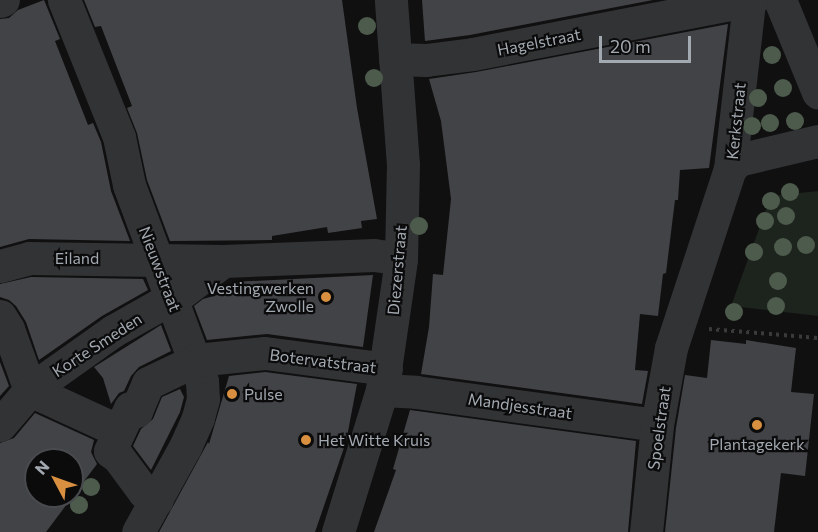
<!DOCTYPE html>
<html>
<head>
<meta charset="utf-8">
<style>
	body { margin:0 }
	#map { position:relative; width:818px; height:532px; overflow:hidden; background:#101011; font-family:Commissioner,sans-serif }
	div>[style] { position:absolute }
	[style*='--x'] { left:calc(var(--x)*1px); top:calc(var(--y)*1px); width:calc(var(--w)*1px); rotate:calc(var(--a)*1deg) }
	.green>* { inset:0; background:#1d231d }
	.building>* { inset:0; background:#424346 }
	.path>* { height:4px; margin-top:-2px; transform-origin:0; background:repeating-linear-gradient(90deg,#383a3c 0 3px,transparent 0 7.5px) }
	.minor>* { height:33px; margin:-16.5px; padding:0 16.5px; transform-origin:16.5px; border-radius:16.5px; background:#313335 }
	.trees>* { width:18px; height:18px; margin:-9px; border-radius:50%; background:#4d5b4c }
	.dots>* { width:16px; height:16px; translate:-50% -50%; box-sizing:border-box; border:3px solid #0b0b0c; border-radius:50% }
	span { translate:-50% -50%; white-space:nowrap; text-align:center; line-height:1.15; -webkit-text-stroke:4.5px #0b0b0c; paint-order:stroke }
	.street-label { font-size:16px; color:#a3a9b0 }
	.poi-label { font-size:16px; color:#a3a9b0 }
	.right { translate:-100% -50%; text-align:right }
	.left { translate:0 -50%; text-align:left }
	.north { position:absolute; left:24px; top:448px; width:60px; height:60px; box-sizing:border-box; background:#0b0b0c; border:2px solid #484a4e; border-radius:50%; rotate:311deg; font-size:16px; font-weight:700; line-height:24px; text-align:center; color:#a3a9b0 }
	.north::after { content:''; display:block; margin:auto; width:21px; height:27px; background:#d88f40; clip-path:polygon(50% 0,100% 100%,50% 72%,0 100%) }
	.scale { position:absolute; left:599px; top:36px; width:92px; height:27px; box-sizing:border-box; border:3px solid #a3a9b0; border-top:0; padding-left:8px; font-size:18px; line-height:21px; white-space:nowrap; color:#a3a9b0; -webkit-text-stroke:4px #0b0b0c; paint-order:stroke }
</style>
</head>
<body>
<div id="map">
	<div class="green">
		<i style="clip-path:polygon(818px 191px,818px 316px,731px 306px,771px 196px)"></i>
	</div>
	<div class="building">
		<i style="clip-path:polygon(44px 0,60px 39px,55px 41px,88px 125px,93px 123px,101px 142px,111px 191px,130px 241px,29px 239px,0 247px,0 19px,9px 18px,18px 10px)"></i>
		<i style="clip-path:polygon(84px 0,342px 0,357px 108px,377px 219px,361px 221px,362px 228px,328px 233px,327px 227px,272px 236px,272px 240px,170px 241px,147px 180px,137px 133px,127px 108px,132px 106px,101px 26px,95px 27px)"></i>
		<i style="clip-path:polygon(422px 0,653px 0,470px 35px,425px 41px)"></i>
		<i style="clip-path:polygon(728px 24px,709px 168px,680px 170px,678px 200px,675px 200px,666px 273px,663px 274px,658px 316px,640px 314px,635px 370px,648px 371px,642px 404px,421px 374px,429px 327px,433px 274px,443px 275px,451px 199px,441px 121px,429px 79px,476px 72px)"></i>
		<i style="clip-path:polygon(373px 275px,363px 347px,267px 334px,207px 340px,194px 306px,203px 299px,235px 290px,232px 282px)"></i>
		<i style="clip-path:polygon(31px 277px,143px 279px,148px 290px,102px 316px,39px 360px,26px 322px,16px 306px,9px 300px,0 297px,0 284px)"></i>
		<i style="clip-path:polygon(161px 325px,171px 351px,139px 367px,131px 376px,124px 391px,119px 393px,111px 404px,103px 378px,94px 367px)"></i>
		<i style="clip-path:polygon(711px 340px,746px 344px,746px 340px,796px 348px,791px 392px,814px 394px,805px 476px,781px 473px,774px 532px,665px 532px,676px 428px,685px 375px,707px 378px)"></i>
		<i style="clip-path:polygon(0 362px,9px 386px,0 396px)"></i>
		<i style="clip-path:polygon(265px 372px,357px 384px,346px 442px,315px 532px,159px 532px,208px 442px,209px 444px,229px 376px)"></i>
		<i style="clip-path:polygon(180px 389px,184px 397px,180px 412px,151px 470px,133px 446px,141px 429px,153px 419px,162px 397px)"></i>
		<i style="clip-path:polygon(410px 410px,636px 441px,628px 532px,374px 532px,396px 470px,393px 469px)"></i>
		<i style="clip-path:polygon(evenodd,35px 413px,94px 440px,91px 452px,97px 464px,46px 532px,0 532px,0 443px,14px 438px,35px 413px,36px 460px,72px 460px,72px 496px,36px 496px,36px 460px)"></i>
	</div>
	<div class="path">
		<i style="--x:709;--y:329;--w:109;--a:4.7"></i>
	</div>
	<div class="minor">
		<i style="--x:64;--y:0;--w:148;--a:68.1"></i>
		<i style="--x:119;--y:137;--w:49;--a:78.2"></i>
		<i style="--x:129;--y:185;--w:209;--a:69.6"></i>
		<i style="--x:202;--y:381;--w:18;--a:87"></i>
		<i style="--x:203;--y:399;--w:20;--a:105"></i>
		<i style="--x:198;--y:418;--w:32;--a:114"></i>
		<i style="--x:185;--y:447;--w:97;--a:118.9"></i>
		<i style="--x:780;--y:0;--w:100;--a:67.6"></i>
		<i style="--x:0;--y:1;--w:3;--a:-18"></i>
		<i style="--x:395;--y:59;--w:31;--a:2"></i>
		<i style="--x:426;--y:60;--w:47;--a:-7.3"></i>
		<i style="--x:473;--y:54;--w:284;--a:-11"></i>
		<i style="--x:730;--y:169;--w:169;--a:-83.5"></i>
		<i style="--x:0;--y:266;--w:30;--a:-15"></i>
		<i style="--x:29;--y:258;--w:194;--a:0.9"></i>
		<i style="--x:0;--y:316;--w:15;--a:58"></i>
		<i style="--x:8;--y:329;--w:65;--a:70.2"></i>
		<i style="--x:30;--y:390;--w:98;--a:24.7"></i>
		<i style="--x:119;--y:431;--w:22;--a:114"></i>
		<i style="--x:110;--y:451;--w:10;--a:37"></i>
		<i style="--x:118;--y:457;--w:44;--a:53.4"></i>
		<i style="--x:144;--y:492;--w:15;--a:32"></i>
		<i style="--x:382;--y:390;--w:34;--a:3"></i>
		<i style="--x:416;--y:392;--w:243;--a:7.8"></i>
		<i style="--x:0;--y:425;--w:46;--a:-49.4"></i>
		<i style="--x:30;--y:390;--w:102;--a:-35.4"></i>
		<i style="--x:113;--y:331;--w:79;--a:-29.5"></i>
		<i style="--x:182;--y:292;--w:51;--a:-37.1"></i>
		<i style="--x:223;--y:261;--w:151;--a:-2.3"></i>
		<i style="--x:374;--y:255;--w:27;--a:8"></i>
		<i style="--x:119;--y:431;--w:25;--a:-64"></i>
		<i style="--x:130;--y:408;--w:7;--a:27"></i>
		<i style="--x:136;--y:411;--w:30;--a:-67"></i>
		<i style="--x:148;--y:383;--w:53;--a:-25.6"></i>
		<i style="--x:196;--y:360;--w:69;--a:-5.8"></i>
		<i style="--x:265;--y:353;--w:122;--a:7.5"></i>
		<i style="--x:338;--y:532;--w:149;--a:-72.8"></i>
		<i style="--x:382;--y:390;--w:132;--a:-81.7"></i>
		<i style="--x:401;--y:259;--w:94;--a:-88.8"></i>
		<i style="--x:403;--y:165;--w:165;--a:-94.2"></i>
		<i style="--x:646;--y:532;--w:108;--a:-84.1"></i>
		<i style="--x:657;--y:425;--w:78;--a:-79.7"></i>
		<i style="--x:671;--y:348;--w:188;--a:-71.8"></i>
		<i style="--x:730;--y:169;--w:12;--a:-48"></i>
		<i style="--x:738;--y:160;--w:82;--a:-13.4"></i>
	</div>
	<div class="trees">
		<i style="left:367px;top:26px"></i>
		<i style="left:772px;top:55px"></i>
		<i style="left:374px;top:78px"></i>
		<i style="left:783px;top:88px"></i>
		<i style="left:758px;top:98px"></i>
		<i style="left:795px;top:121px"></i>
		<i style="left:770px;top:123px"></i>
		<i style="left:752px;top:126px"></i>
		<i style="left:790px;top:192px"></i>
		<i style="left:771px;top:201px"></i>
		<i style="left:786px;top:216px"></i>
		<i style="left:765px;top:221px"></i>
		<i style="left:419px;top:226px"></i>
		<i style="left:806px;top:245px"></i>
		<i style="left:783px;top:247px"></i>
		<i style="left:754px;top:252px"></i>
		<i style="left:778px;top:281px"></i>
		<i style="left:776px;top:306px"></i>
		<i style="left:734px;top:312px"></i>
		<i style="left:91px;top:487px"></i>
		<i style="left:79px;top:505px"></i>
	</div>
	<div class="dots">
		<i style="left:326px;top:297px;background:#d88f40"></i>
		<i style="left:232px;top:394px;background:#d88f40"></i>
		<i style="left:757px;top:425px;background:#d88f40"></i>
		<i style="left:306px;top:440px;background:#d88f40"></i>
	</div>
	<div class="street-label">
		<span style="left:539px;top:42px;rotate:-11deg">Hagelstraat</span>
		<span style="left:736px;top:121px;rotate:-84deg">Kerkstraat</span>
		<span style="left:77px;top:258px">Eiland</span>
		<span style="left:160px;top:269px;rotate:69deg">Nieuwstraat</span>
		<span style="left:397px;top:270px;rotate:-85deg">Diezerstraat</span>
		<span style="left:97px;top:345px;rotate:-33deg">Korte Smeden</span>
		<span style="left:323px;top:361px;rotate:7deg">Botervatstraat</span>
		<span style="left:520px;top:406px;rotate:8deg">Mandjesstraat</span>
		<span style="left:659px;top:428px;rotate:-82deg">Spoelstraat</span>
	</div>
	<div class="poi-label">
		<span class="right" style="left:314px;top:297px">Vestingwerken<br>Zwolle</span>
		<span class="left" style="left:244px;top:394px">Pulse</span>
		<span class="left" style="left:318px;top:440px">Het Witte Kruis</span>
		<span style="left:757px;top:444px">Plantagekerk</span>
	</div>
	<div class="north">N</div>
	<div class="scale">20 m</div>
</div>
</body>
</html>
